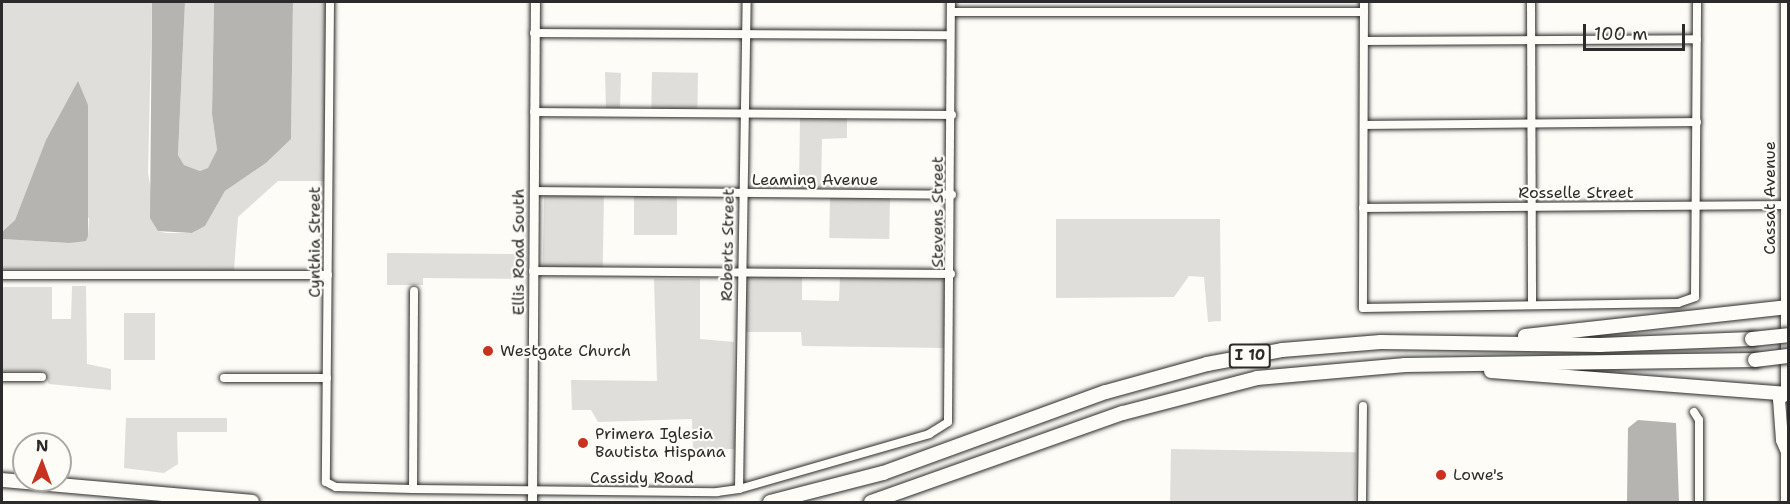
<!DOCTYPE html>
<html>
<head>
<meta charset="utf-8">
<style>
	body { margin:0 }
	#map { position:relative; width:1790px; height:504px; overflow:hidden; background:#fdfcf7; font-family:"Shantell Sans",sans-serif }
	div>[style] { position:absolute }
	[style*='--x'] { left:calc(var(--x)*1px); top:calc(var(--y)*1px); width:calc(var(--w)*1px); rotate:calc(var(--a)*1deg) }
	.green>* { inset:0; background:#dfdeda; transform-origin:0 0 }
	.water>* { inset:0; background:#b5b4b1 }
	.roads { filter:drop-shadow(0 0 2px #2b2b2b) drop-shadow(0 0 2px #2b2b2b) }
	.minor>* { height:8px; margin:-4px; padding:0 4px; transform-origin:4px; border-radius:4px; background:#fdfcf7 }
	.tertiary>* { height:9px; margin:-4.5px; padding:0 4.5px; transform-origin:4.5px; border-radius:4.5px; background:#fdfcf7 }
	.primary>* { height:12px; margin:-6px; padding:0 6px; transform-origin:6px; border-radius:6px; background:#fdfcf7 }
	.motorway>* { height:14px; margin:-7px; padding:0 7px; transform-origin:7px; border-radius:7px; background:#fdfcf7 }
	.bridges { filter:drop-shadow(0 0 2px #2b2b2b) drop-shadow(0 0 2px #2b2b2b) }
	.motorway-bridge>* { height:14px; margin:-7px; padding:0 7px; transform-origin:7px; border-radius:7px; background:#fdfcf7 }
	.dots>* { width:16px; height:16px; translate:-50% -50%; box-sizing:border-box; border:3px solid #fdfcf7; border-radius:50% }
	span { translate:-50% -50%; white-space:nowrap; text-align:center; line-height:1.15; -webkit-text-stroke:4.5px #fdfcf7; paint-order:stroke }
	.shield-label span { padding:2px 4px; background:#fdfcf7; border:2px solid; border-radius:4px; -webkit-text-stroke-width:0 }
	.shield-label { font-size:15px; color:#2b2b2b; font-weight:700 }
	.street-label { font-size:16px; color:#2b2b2b }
	.poi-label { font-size:16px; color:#2b2b2b }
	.left { translate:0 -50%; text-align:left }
	.frame { position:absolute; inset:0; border:3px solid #2b2b2b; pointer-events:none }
	.north { position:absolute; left:12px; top:432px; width:60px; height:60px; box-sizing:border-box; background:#fdfcf7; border:2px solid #a9a8a5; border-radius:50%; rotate:1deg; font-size:16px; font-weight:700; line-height:24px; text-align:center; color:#2b2b2b }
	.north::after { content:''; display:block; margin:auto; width:21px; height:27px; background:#c8321e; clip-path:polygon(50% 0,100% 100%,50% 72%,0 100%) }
	.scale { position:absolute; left:1583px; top:24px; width:102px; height:27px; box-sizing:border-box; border:3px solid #2b2b2b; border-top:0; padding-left:8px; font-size:18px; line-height:21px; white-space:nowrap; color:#2b2b2b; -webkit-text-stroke:4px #fdfcf7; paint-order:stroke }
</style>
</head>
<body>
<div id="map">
	<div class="green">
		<i style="clip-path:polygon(2px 2px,152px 2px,148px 173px,158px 231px,166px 233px,192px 233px,205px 226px,225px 191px,266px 163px,291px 139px,293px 2px,326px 2px,325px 181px,278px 181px,238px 217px,234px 270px,2px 269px,2px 239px,69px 243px,88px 236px,89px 219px,48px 136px,15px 220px,2px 232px)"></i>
		<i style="clip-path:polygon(185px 2px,214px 2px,212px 114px,217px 150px,208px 169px,200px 171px,184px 165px,178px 155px)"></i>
		<i style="clip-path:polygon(605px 72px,621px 73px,620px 110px,606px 109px)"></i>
		<i style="left:652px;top:72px;width:46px;height:39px;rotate:1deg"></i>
		<i style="clip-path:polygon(800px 116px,847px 117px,847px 138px,822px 139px,821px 191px,799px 191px)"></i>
		<i style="left:544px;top:193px;width:60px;height:75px;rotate:1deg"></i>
		<i style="left:634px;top:195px;width:43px;height:40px"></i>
		<i style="left:830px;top:196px;width:60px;height:42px;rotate:1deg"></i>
		<i style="clip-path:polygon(1056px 219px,1220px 219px,1221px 321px,1208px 322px,1204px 277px,1189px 276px,1174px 297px,1056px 298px)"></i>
		<i style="clip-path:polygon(387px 253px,524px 254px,524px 279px,423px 278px,423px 285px,387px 285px)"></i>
		<i style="clip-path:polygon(749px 275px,802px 276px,802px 300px,839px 301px,840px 276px,941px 279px,946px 283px,946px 348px,802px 346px,801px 332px,743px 332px,742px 280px)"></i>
		<i style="clip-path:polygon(654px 279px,700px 279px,700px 339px,734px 342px,735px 449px,693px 449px,692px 419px,598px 422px,591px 410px,572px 410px,571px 380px,657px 381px)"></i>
		<i style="clip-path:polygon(72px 286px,86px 286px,87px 364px,111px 369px,111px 390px,49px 384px,43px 371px,2px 371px,2px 287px,52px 287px,52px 319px,71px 319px)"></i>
		<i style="left:124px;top:313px;width:31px;height:47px"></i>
		<i style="clip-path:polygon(126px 418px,227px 418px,227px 432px,177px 432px,178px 464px,164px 473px,124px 468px)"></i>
		<i style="left:1171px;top:449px;width:185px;height:53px;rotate:1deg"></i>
	</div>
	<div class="water">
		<i style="clip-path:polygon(152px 2px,185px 2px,178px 155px,184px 165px,200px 171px,208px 168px,217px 150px,212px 114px,214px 2px,293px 2px,291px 139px,266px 163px,225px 191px,205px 226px,192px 233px,158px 231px,150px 218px)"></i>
		<i style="clip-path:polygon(78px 81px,88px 105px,88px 236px,86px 241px,69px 243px,2px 239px,2px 232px,15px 220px,46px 140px)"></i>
		<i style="clip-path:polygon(1638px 420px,1676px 423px,1679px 502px,1627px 502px,1628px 428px)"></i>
	</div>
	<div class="roads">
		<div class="minor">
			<i style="--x:330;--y:2;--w:480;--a:90.5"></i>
			<i style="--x:326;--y:482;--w:11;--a:27"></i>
			<i style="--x:336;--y:487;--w:77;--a:1.5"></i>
			<i style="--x:413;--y:489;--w:304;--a:0.6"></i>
			<i style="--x:717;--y:492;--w:22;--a:-8"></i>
			<i style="--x:739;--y:489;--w:198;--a:-16.1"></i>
			<i style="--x:929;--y:434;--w:22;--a:-32"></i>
			<i style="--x:948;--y:422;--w:420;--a:-89.6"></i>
			<i style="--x:1364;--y:2;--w:306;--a:90.2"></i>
			<i style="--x:1363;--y:308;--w:315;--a:-0.9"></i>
			<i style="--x:1678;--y:303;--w:18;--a:-19"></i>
			<i style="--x:1695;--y:297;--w:295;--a:-89.6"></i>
			<i style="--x:1531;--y:2;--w:303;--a:89.8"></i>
			<i style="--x:951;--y:12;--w:413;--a:0"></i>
			<i style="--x:534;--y:33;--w:416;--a:0.3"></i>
			<i style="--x:1365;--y:41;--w:332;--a:-0.3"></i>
			<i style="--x:534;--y:112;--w:418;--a:0.4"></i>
			<i style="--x:1364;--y:125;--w:333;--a:-0.5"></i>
			<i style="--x:534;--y:191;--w:418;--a:0.5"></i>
			<i style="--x:1363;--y:208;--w:425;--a:-0.4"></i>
			<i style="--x:533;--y:271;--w:418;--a:0.4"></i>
			<i style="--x:2;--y:275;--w:326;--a:0"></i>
			<i style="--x:2;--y:377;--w:40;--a:0"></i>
			<i style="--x:224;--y:378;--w:103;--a:0"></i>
			<i style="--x:1694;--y:412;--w:9;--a:58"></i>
			<i style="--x:1699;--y:420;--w:82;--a:90"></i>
			<i style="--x:413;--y:489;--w:198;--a:-89.7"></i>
			<i style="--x:739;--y:489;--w:487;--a:-89.1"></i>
			<i style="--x:1362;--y:502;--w:96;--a:-89.4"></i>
		</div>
		<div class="tertiary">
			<i style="--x:532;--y:502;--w:500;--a:-89.66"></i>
		</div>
		<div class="primary">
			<i style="--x:1787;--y:2;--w:392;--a:90"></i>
			<i style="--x:1787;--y:502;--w:50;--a:-90"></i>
			<i style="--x:1787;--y:452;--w:13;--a:-113"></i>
			<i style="--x:1782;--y:440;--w:41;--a:-94.2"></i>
			<i style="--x:1779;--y:399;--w:9;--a:-32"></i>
		</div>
		<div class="motorway">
			<i style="--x:1525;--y:336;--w:265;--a:-6.3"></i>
			<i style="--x:1491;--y:371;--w:298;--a:4.4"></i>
			<i style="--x:2;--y:480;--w:251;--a:5"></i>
			<i style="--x:770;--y:502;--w:117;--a:-14.4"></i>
			<i style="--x:883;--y:473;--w:237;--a:-20"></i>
			<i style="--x:1106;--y:392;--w:105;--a:-15.5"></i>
			<i style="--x:1207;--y:364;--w:76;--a:-10.6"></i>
			<i style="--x:1282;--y:350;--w:99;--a:-4.6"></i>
			<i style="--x:1381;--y:342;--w:219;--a:0.8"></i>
			<i style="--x:1600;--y:345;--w:152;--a:-2.3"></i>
			<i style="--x:871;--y:502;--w:267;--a:-19.5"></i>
			<i style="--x:1123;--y:413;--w:138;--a:-14.6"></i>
			<i style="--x:1257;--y:378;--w:149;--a:-5"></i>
			<i style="--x:1405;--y:365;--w:350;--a:-0.8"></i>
		</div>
	</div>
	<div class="bridges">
		<div class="motorway-bridge">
			<i style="--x:1752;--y:339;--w:36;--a:-6"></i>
			<i style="--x:1755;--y:360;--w:33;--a:-7"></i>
		</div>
	</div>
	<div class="dots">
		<i style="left:488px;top:351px;background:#c8321e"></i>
		<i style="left:583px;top:443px;background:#c8321e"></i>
		<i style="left:1441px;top:475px;background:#c8321e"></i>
	</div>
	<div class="shield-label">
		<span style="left:1250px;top:356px">I 10</span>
	</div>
	<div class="street-label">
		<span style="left:815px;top:180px">Leaming Avenue</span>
		<span style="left:1576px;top:193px">Rosselle Street</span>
		<span style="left:1770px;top:198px;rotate:-90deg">Cassat Avenue</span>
		<span style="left:938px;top:212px;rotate:-90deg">Stevens Street</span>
		<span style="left:315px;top:242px;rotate:-90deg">Cynthia Street</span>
		<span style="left:728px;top:245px;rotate:-89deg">Roberts Street</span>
		<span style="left:519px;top:252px;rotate:-90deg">Ellis Road South</span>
		<span style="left:642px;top:478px">Cassidy Road</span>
	</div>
	<div class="poi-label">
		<span class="left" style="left:500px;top:351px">Westgate Church</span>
		<span class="left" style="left:595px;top:443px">Primera Iglesia<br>Bautista Hispana</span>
		<span class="left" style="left:1453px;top:475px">Lowe's</span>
	</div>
	<div class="frame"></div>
	<div class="north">N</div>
	<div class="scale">100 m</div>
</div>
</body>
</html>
